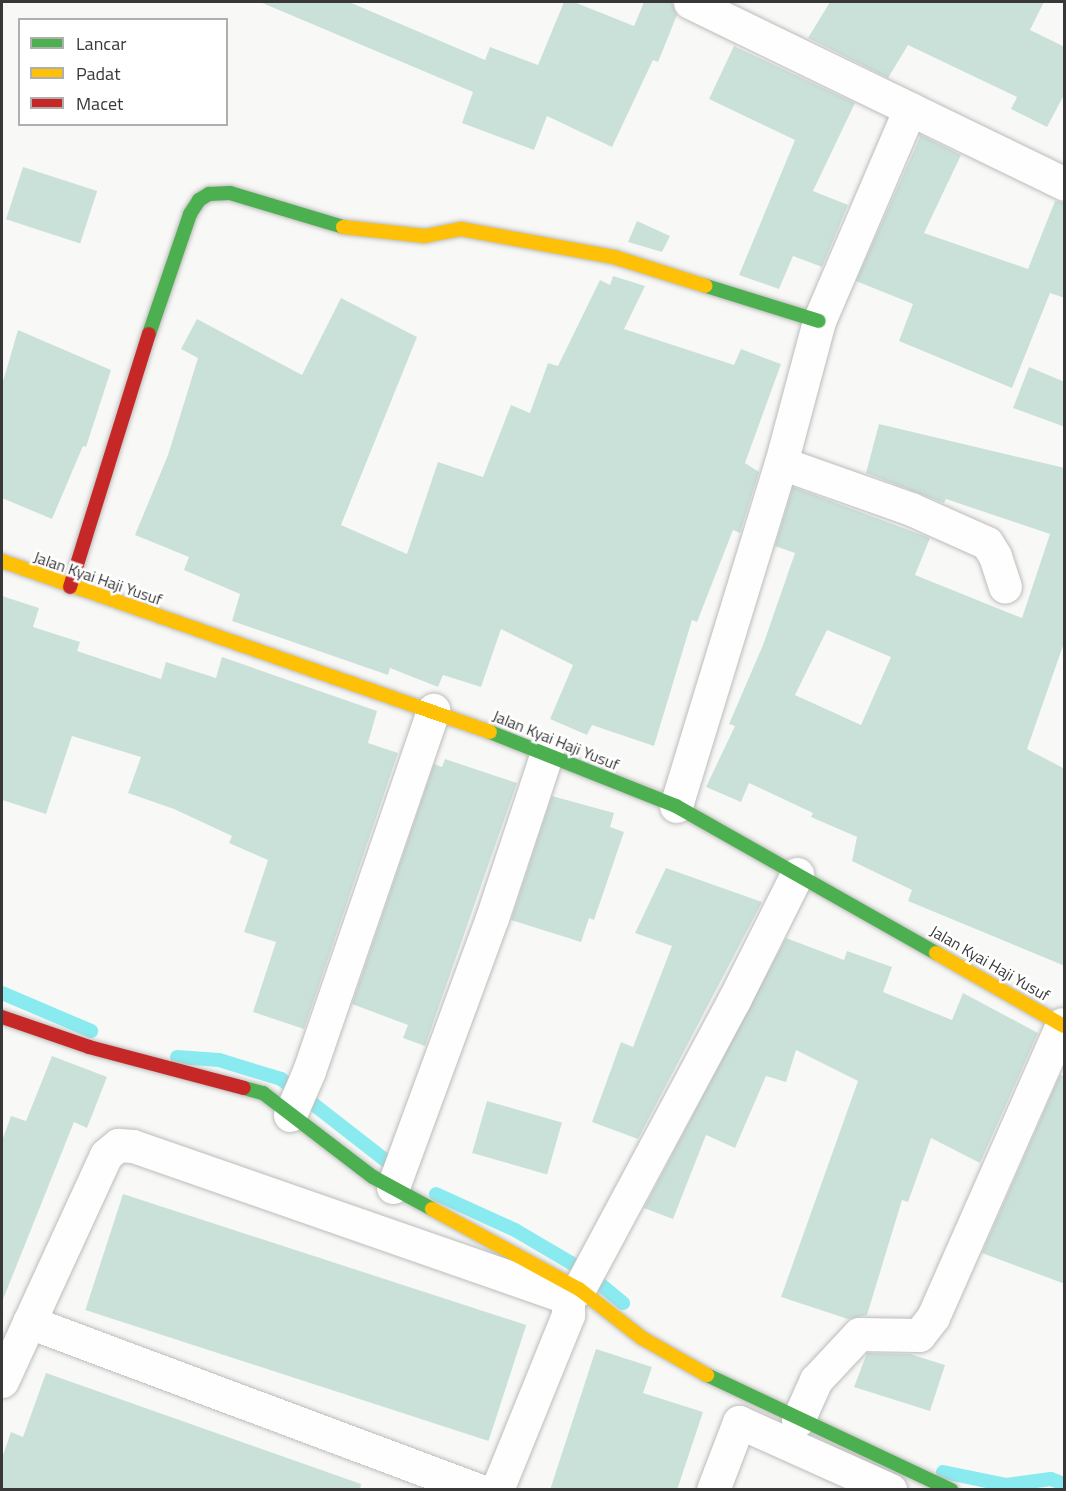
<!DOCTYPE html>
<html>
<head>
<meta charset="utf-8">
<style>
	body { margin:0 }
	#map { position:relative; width:1066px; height:1491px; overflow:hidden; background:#f8f9f7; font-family:"Titillium Web",sans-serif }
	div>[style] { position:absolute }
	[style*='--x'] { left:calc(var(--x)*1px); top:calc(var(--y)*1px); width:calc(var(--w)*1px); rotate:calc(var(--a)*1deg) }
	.stream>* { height:14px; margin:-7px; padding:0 7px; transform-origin:7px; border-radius:7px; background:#89ebf0 }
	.building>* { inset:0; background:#cae1d9; transform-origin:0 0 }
	.roads { filter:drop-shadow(0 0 2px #bcbcbb) drop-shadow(0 0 2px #bcbcbb) }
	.street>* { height:33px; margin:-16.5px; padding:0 16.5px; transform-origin:16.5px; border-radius:16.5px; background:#fefefe }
	.fast>* { height:14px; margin:-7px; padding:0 7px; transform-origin:7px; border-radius:7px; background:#4caf50 }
	.slow>* { height:14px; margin:-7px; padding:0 7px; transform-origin:7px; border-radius:7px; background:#ffc107 }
	.jam>* { height:14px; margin:-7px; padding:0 7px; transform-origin:7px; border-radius:7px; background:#c62828 }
	span { translate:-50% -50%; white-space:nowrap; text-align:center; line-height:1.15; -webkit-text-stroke:5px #fff; paint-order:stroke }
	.street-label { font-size:16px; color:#373837 }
	.frame { position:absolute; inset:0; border:3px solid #373837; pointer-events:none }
	.legend { position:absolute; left:18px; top:18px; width:210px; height:108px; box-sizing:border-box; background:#fff; border:2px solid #afafaf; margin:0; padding:8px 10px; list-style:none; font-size:18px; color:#373837 }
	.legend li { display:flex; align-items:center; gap:12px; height:30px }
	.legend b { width:30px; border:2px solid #afafaf }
</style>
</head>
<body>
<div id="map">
	<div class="stream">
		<i style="--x:2;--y:993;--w:97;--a:23.1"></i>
		<i style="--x:177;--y:1057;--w:42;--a:4.1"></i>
		<i style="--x:219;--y:1060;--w:65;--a:17"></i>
		<i style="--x:281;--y:1079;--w:150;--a:37.9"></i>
		<i style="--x:436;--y:1194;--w:87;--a:24.5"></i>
		<i style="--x:515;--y:1230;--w:79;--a:30.5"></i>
		<i style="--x:583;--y:1270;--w:52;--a:39.5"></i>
		<i style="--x:943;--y:1472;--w:64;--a:11.7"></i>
		<i style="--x:1006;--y:1485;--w:45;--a:-7.6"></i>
		<i style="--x:1051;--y:1479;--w:14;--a:21"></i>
	</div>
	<div class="building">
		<i style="clip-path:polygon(260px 2px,349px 2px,485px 60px,490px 47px,538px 65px,564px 2px,574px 2px,634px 26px,644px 2px,672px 2px,677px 15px,658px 62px,653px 60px,612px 147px,547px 116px,534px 150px,462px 123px,473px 92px)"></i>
		<i style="clip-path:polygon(830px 2px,1044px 2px,1030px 30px,1065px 47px,1065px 93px,1047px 127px,1011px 109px,1017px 97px,908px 45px,888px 78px,808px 38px)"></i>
		<i style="clip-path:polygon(734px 46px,855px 103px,813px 191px,848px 205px,822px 267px,793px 256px,779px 289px,739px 275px,795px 140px,709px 99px)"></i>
		<i style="clip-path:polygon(921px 135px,961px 155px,924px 233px,1028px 269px,1055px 201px,1065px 203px,1065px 298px,1050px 293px,1012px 388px,899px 341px,913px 304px,856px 281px)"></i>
		<i style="left:23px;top:167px;width:78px;height:55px;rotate:18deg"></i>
		<i style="clip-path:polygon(637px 221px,670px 236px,662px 252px,628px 242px)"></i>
		<i style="clip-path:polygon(613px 276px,645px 286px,624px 329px,734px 365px,741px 349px,781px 364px,745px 463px,759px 472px,740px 533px,733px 530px,697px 622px,692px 620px,654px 746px,592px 725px,587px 735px,550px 719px,573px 665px,501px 629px,481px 687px,443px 675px,438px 687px,390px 668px,388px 675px,232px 621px,240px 594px,184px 570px,189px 557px,135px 535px,168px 455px,198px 358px,181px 349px,197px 319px,302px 375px,341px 298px,417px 337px,341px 525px,407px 554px,438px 462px,483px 477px,511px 405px,530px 413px,548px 363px,558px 366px,600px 280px,610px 285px)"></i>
		<i style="clip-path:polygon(18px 330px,111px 370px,86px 447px,83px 446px,52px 519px,2px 498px,2px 385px)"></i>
		<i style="clip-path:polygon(1029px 367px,1065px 382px,1065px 427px,1013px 408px)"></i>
		<i style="clip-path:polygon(evenodd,879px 424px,1065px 468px,1065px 640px,1027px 749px,1065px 769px,1065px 966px,908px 901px,912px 890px,852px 861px,857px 837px,811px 817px,813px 813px,749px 783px,741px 802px,706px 787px,735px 726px,729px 724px,763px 645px,795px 553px,775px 546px,793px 487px,930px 538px,915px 575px,1022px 618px,1050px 534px,946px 499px,944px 503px,866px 473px,879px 424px,827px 630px,891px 657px,861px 725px,795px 695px,827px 630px)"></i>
		<i style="clip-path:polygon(2px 596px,39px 608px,33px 627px,80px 642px,77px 651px,161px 679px,166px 662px,216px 678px,222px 657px,377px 711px,368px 743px,398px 753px,304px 1029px,253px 1012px,276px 942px,244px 932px,268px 860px,229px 843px,232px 836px,174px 809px,128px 793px,141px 757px,72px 736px,46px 814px,2px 800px)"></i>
		<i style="clip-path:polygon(445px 759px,517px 783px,425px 1046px,403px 1038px,408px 1025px,352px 1004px,434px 764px,442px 767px)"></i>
		<i style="clip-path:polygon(552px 796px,614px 813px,610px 827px,624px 832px,594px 920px,589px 918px,581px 942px,511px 920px)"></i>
		<i style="clip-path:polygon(666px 868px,762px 902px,638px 1139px,592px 1122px,621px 1042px,633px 1047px,672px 946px,635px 933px)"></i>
		<i style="clip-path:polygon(786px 938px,844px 960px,847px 951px,892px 967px,883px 992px,952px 1020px,963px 993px,1038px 1033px,980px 1163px,931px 1138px,908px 1202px,902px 1200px,867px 1315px,848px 1319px,781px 1297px,858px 1081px,796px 1050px,786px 1082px,766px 1076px,735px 1148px,706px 1135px,673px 1219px,644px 1208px)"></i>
		<i style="clip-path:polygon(52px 1056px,107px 1077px,87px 1128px,74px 1122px,2px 1302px,2px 1141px,11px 1116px,26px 1121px)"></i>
		<i style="clip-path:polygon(1060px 1075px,1065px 1076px,1065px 1284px,982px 1253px)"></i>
		<i style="left:487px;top:1101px;width:78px;height:54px;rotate:16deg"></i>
		<i style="left:123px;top:1194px;width:424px;height:122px;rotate:18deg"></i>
		<i style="clip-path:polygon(596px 1349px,652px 1367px,643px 1393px,703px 1412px,677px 1490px,550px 1490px)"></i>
		<i style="clip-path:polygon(867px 1353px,910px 1354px,945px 1365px,930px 1411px,854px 1387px)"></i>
		<i style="clip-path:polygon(46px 1373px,361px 1484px,360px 1490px,2px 1490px,2px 1458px,11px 1432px,23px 1437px)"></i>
	</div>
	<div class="roads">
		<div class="street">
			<i style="--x:690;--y:2;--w:416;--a:25.9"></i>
			<i style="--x:781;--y:463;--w:138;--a:19.5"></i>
			<i style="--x:911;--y:509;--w:83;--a:24.1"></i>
			<i style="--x:987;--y:543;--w:15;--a:58"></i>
			<i style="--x:995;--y:556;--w:32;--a:72"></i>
			<i style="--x:676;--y:806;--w:359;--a:-73"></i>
			<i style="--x:781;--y:463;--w:147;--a:-75"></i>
			<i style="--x:819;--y:321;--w:231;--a:-66.8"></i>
			<i style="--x:290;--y:1115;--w:48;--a:-66.6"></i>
			<i style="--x:309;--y:1071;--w:382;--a:-71"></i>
			<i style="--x:393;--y:1187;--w:287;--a:-69.8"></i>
			<i style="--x:492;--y:918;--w:174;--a:-71.6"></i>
			<i style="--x:579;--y:1289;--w:328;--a:-61.8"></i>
			<i style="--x:734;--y:1000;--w:141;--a:-63.4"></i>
			<i style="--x:29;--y:1322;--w:480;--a:20.5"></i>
			<i style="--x:2;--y:1381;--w:249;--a:-65.3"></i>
			<i style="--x:106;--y:1155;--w:16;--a:-40"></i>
			<i style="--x:118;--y:1145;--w:15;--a:4"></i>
			<i style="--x:133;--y:1146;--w:454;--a:19.2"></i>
			<i style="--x:562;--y:1295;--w:10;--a:53"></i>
			<i style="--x:568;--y:1303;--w:12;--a:90"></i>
			<i style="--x:568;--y:1315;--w:189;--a:112.1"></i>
			<i style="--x:798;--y:1420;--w:44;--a:-65.8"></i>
			<i style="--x:816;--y:1380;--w:63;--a:-46.9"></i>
			<i style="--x:859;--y:1334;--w:60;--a:1"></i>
			<i style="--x:919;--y:1335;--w:23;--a:-52"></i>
			<i style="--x:933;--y:1317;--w:320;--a:-66.2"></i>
			<i style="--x:713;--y:1490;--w:73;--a:-69.1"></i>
			<i style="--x:739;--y:1422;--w:166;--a:24.2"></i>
		</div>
		<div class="fast">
			<i style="--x:706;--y:286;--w:118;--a:17.2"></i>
			<i style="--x:149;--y:334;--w:127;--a:-71.1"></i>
			<i style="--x:190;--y:214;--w:17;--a:-57"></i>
			<i style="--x:199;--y:200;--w:12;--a:-31"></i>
			<i style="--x:209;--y:194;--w:21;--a:-3"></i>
			<i style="--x:230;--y:193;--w:118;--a:16.7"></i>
			<i style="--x:490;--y:732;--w:200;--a:21.7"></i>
			<i style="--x:676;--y:806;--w:299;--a:29.5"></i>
			<i style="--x:244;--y:1088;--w:20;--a:15"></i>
			<i style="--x:263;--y:1093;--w:138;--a:37.4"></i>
			<i style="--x:373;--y:1177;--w:67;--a:28.5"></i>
			<i style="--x:707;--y:1375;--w:270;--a:25.2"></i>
		</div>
		<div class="slow">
			<i style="--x:343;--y:227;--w:82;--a:6.3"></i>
			<i style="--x:425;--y:236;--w:37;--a:-11"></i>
			<i style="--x:461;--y:229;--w:156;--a:10.4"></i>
			<i style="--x:614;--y:257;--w:96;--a:17.5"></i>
			<i style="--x:2;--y:561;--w:517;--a:19.31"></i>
			<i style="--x:936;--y:953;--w:147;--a:29.7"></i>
			<i style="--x:432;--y:1209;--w:167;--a:28.6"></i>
			<i style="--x:579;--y:1289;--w:80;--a:37.9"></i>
			<i style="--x:642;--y:1338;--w:75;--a:29.6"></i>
		</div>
		<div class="jam">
			<i style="--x:70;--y:587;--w:265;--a:-72.7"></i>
			<i style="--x:2;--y:1017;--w:92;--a:19"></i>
			<i style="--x:89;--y:1047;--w:160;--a:14.8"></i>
		</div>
	</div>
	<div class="street-label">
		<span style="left:98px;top:578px;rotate:19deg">Jalan Kyai Haji Yusuf</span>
		<span style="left:556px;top:740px;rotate:22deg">Jalan Kyai Haji Yusuf</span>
		<span style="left:990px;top:963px;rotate:30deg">Jalan Kyai Haji Yusuf</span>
	</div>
	<div class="frame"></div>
	<ul class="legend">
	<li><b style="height:8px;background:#4caf50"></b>Lancar</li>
	<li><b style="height:8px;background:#ffc107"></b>Padat</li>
	<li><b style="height:8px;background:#c62828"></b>Macet</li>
	</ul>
</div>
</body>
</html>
